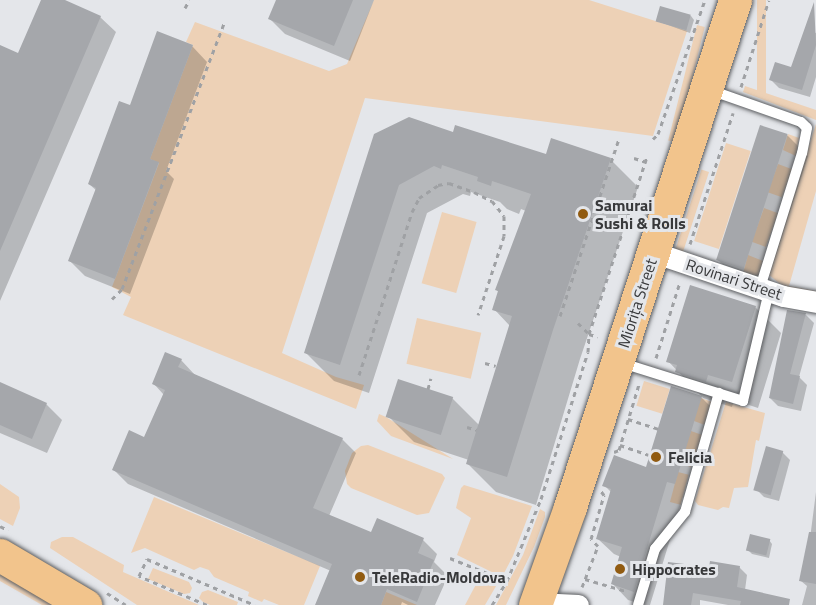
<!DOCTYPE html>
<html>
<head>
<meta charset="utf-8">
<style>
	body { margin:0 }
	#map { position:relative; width:816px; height:605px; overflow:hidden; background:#e4e6ea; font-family:"Titillium Web",sans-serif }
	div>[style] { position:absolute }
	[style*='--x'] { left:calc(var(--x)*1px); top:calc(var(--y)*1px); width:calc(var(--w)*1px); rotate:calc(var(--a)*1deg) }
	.green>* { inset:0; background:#edd1b6; transform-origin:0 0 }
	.shadow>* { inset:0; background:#0003 }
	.building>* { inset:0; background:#a5a7ab; transform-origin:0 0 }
	.path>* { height:3px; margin-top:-1.5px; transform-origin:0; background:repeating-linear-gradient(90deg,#9fa1a4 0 4.5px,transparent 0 9px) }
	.roads { filter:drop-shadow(0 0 2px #5c5e61) drop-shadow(0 0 2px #5c5e61) }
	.service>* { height:10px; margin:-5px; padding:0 5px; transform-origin:5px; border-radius:5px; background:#fff }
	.minor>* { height:21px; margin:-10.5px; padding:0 10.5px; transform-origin:10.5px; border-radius:10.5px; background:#fff }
	.primary>* { height:33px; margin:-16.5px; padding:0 16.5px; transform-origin:16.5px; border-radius:16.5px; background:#f2c48c }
	.dots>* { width:16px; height:16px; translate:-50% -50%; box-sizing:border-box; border:3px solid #e4e6ea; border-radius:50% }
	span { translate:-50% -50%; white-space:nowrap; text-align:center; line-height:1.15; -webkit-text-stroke:6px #e4e6ea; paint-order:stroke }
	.poi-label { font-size:16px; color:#38393b; font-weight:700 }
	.left { translate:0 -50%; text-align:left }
	.street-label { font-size:16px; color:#38393b }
</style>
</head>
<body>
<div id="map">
	<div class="green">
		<i style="clip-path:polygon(374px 0,589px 0,687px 31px,653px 136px,365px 98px,282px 353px,336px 377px,364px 385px,356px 409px,123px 315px,131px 297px,112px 287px,159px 163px,150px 159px,193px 45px,186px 42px,195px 22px,329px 71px,347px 64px)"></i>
		<i style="left:757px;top:0;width:9px;height:94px"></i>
		<i style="left:697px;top:25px;width:8px;height:119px;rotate:14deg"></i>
		<i style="clip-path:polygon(745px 86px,816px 110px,816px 120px,743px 92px)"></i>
		<i style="clip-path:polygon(816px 124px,816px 191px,789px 286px,816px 291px,816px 296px,787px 290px,768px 274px)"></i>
		<i style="clip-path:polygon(788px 134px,799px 138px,796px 156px,783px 150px)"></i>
		<i style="left:726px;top:143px;width:26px;height:103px;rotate:18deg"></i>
		<i style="left:778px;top:164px;width:15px;height:30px;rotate:20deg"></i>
		<i style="left:709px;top:172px;width:85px;height:8px;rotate:108deg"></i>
		<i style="left:764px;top:208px;width:15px;height:36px;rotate:20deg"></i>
		<i style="left:442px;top:212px;width:36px;height:74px;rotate:16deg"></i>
		<i style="clip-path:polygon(748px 255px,763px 261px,758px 276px,743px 273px)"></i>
		<i style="left:417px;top:318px;width:66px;height:47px;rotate:13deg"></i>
		<i style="left:644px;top:381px;width:27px;height:26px;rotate:17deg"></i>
		<i style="left:701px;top:398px;width:12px;height:24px;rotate:20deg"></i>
		<i style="clip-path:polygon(726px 402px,765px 413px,759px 441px,756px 440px,748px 487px,734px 488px,729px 508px,723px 507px,718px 510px,698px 505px,695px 501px)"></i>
		<i style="clip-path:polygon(379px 414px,386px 417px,453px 459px,391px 436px,377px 421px)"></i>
		<i style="left:691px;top:431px;width:12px;height:34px;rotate:20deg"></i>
		<i style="clip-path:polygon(368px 445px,442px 474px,445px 478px,429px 513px,417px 515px,351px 488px,347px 484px,345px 471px,352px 453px,361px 446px)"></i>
		<i style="left:678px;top:472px;width:11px;height:31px;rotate:15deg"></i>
		<i style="clip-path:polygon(0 484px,19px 497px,20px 508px,13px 526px,0 519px)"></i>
		<i style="clip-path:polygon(464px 485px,532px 506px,513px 556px,502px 577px,457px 555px,471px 518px,456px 508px,461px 488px)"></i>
		<i style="clip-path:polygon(154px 497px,320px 566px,304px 605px,279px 605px,264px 599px,262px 602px,248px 596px,249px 592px,214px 577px,209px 570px,200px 567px,194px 570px,145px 548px,131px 553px)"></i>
		<i style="clip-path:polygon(540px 509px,545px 512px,545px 517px,534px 547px,506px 605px,496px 605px,523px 555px)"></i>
		<i style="clip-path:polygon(62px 537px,73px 537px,124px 565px,123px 572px,199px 605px,137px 605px,50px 548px,51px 542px)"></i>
		<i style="clip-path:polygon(153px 568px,189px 582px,192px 588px,190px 593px,184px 594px,148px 579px)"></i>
		<i style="clip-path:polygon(0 570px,59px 605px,42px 605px,0 581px)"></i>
		<i style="clip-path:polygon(481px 575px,499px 581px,485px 605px,465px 605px)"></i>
		<i style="clip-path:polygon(208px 590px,238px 602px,237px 605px,210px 605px,203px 602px,199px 598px,202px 592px)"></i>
		<i style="clip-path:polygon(386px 592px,417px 605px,381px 605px)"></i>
	</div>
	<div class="shadow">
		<i style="clip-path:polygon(43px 0,61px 0,100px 17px,116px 32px,0 301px,0 47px,19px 55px)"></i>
		<i style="clip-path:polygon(278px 0,374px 0,350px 61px,285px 34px,270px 19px)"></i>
		<i style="clip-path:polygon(691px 16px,694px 20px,690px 33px,657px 21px)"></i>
		<i style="clip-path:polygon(806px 30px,816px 33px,816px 77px,810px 97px,779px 88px,771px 80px,792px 68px)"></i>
		<i style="clip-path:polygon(192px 46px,207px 62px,166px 171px,174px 179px,130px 294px,85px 276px,70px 261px,97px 191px,89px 184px,130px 107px)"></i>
		<i style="clip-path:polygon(454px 134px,547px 156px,610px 159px,638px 187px,580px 359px,536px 505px,496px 492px,468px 464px,469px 460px,414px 442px,388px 416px,452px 398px,480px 426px,510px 326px,494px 309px,499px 293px,497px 290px,526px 211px,521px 209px,519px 214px,507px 209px,500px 202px,471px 192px,470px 196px,463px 194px,427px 213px,369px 393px,334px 381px,306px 353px,375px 135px)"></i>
		<i style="clip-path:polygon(787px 135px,808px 156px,765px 289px,738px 280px,717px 259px)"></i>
		<i style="clip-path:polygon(755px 307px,781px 333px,758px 408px,734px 400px,732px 407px,703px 398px,668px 361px)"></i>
		<i style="clip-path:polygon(788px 311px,806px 315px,814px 323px,799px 377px,807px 385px,801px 411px,778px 406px,770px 398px)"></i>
		<i style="clip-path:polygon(181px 360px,195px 375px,342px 439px,356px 453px,329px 516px,372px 534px,423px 540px,437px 554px,434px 562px,448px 576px,435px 605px,408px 605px,402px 602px,401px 605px,316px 605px,331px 571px,128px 484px,114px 470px,145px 439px,164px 395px,154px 384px)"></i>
		<i style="clip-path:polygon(0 384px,46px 404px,62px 420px,47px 453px,0 433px)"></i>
		<i style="clip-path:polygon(701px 397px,717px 413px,691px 499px,683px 497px,650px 605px,645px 605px,628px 600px,613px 584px,621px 557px,614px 554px,598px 539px,611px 492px,604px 485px,647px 469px)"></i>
		<i style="clip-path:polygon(782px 452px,790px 460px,779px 501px,764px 497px,756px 489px)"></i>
		<i style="clip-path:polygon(816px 492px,816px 605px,802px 605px,807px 586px,801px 581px,808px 554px)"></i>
		<i style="clip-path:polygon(769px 540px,772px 544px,769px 558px,752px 554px,748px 550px)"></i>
		<i style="clip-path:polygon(739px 567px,747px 575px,745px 590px,777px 605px,728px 605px,700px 600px,700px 605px,666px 605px,710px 568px)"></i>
	</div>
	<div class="building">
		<i style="clip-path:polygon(41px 0,65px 0,101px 16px,0 251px,0 45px,18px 53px)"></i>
		<i style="clip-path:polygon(276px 0,353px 0,334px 46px,268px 19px)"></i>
		<i style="clip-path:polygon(814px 2px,816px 45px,802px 90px,769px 80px,775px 62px,791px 67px)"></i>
		<i style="left:660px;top:6px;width:32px;height:16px;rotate:16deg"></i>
		<i style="clip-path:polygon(157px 31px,193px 45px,150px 159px,159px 162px,115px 279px,68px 261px,96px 188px,88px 184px,119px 101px,130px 105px)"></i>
		<i style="clip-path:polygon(409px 117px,453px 132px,455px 125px,546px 154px,551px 138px,611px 158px,553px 330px,507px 477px,466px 464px,512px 316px,492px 310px,498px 291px,495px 290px,531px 194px,492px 181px,491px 186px,477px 181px,478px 177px,442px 165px,441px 169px,434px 166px,399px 185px,340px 365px,304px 353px,374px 134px)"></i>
		<i style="left:760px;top:125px;width:29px;height:142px;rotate:18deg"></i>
		<i style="clip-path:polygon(690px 285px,756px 306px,732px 382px,708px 375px,706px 382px,675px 372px,677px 365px,666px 362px)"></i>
		<i style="clip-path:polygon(787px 310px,806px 313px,790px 374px,800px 376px,793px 404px,769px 398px)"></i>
		<i style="clip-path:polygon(165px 352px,182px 359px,178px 367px,343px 438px,313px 508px,371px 532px,377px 518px,424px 538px,418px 553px,434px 560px,417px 602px,387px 589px,381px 605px,315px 605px,332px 564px,112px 470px,129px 430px,144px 437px,165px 390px,152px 384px)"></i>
		<i style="left:398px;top:379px;width:58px;height:40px;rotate:18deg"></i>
		<i style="clip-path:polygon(0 382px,47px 403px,32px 439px,0 425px)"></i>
		<i style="clip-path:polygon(671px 386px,702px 396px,675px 484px,667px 482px,634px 592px,611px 584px,622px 547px,596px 539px,611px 489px,602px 486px,614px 455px,646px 467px)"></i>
		<i style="left:766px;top:446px;width:18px;height:46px;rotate:16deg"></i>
		<i style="clip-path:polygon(809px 532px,816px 532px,816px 584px,799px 581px)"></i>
		<i style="left:750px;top:534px;width:21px;height:17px;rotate:14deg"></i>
		<i style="clip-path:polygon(710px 561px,740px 566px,737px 587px,790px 599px,789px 605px,740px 605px,741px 601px,693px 593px,691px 605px,663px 605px,668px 562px,709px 567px)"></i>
	</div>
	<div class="path">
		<i style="--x:185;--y:8;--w:9;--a:-63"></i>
		<i style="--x:741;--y:87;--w:91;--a:-72.2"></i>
		<i style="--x:653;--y:139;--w:7;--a:-45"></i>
		<i style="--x:658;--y:134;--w:142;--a:-70.7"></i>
		<i style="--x:634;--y:158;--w:13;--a:18"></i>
		<i style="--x:690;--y:244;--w:138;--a:-71.8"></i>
		<i style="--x:112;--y:299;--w:14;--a:-45"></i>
		<i style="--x:122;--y:289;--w:285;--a:-69"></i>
		<i style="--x:560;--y:316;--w:187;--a:-71.6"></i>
		<i style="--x:578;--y:323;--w:16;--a:45"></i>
		<i style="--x:589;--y:334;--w:9;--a:18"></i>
		<i style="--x:656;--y:358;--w:80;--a:-72.5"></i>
		<i style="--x:485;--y:363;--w:11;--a:15"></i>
		<i style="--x:359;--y:375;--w:171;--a:-72"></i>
		<i style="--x:412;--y:212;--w:16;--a:-63"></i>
		<i style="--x:419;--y:198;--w:23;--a:-34"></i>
		<i style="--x:438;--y:185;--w:11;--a:-10"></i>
		<i style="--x:449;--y:183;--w:27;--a:20"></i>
		<i style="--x:474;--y:192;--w:20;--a:27"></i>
		<i style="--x:492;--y:201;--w:19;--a:51"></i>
		<i style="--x:504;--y:216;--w:20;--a:90"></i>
		<i style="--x:504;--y:236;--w:83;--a:108.2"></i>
		<i style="--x:428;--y:389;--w:11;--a:-75"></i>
		<i style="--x:628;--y:419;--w:32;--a:18"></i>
		<i style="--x:467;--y:427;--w:10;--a:17"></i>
		<i style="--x:620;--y:445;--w:31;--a:19"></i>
		<i style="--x:614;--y:452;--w:5;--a:-22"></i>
		<i style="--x:619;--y:450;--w:69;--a:-73.1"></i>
		<i style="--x:0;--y:526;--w:9;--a:27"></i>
		<i style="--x:450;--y:558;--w:61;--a:22"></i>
		<i style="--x:585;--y:579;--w:43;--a:16.3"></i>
		<i style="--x:582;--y:587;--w:44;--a:-68.7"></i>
		<i style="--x:598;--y:546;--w:10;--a:-135"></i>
		<i style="--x:591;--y:539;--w:46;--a:-73.5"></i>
		<i style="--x:604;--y:495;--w:5;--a:-127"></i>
		<i style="--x:107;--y:593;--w:22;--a:32"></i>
		<i style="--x:207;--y:605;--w:74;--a:-156.9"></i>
		<i style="--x:139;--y:576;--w:19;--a:-65"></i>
		<i style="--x:147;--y:559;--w:117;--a:23.1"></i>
		<i style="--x:492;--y:605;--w:28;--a:-58"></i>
		<i style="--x:507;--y:581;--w:89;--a:-67.5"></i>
		<i style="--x:541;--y:499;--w:154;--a:-72.3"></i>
		<i style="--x:588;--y:352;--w:18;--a:-87"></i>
		<i style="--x:589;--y:334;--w:186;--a:-71.9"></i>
	</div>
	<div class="roads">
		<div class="service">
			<i style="--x:710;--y:90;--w:96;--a:19.4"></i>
			<i style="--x:801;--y:122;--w:8;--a:45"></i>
			<i style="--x:807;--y:128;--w:25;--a:101"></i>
			<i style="--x:802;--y:153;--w:141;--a:107.3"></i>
			<i style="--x:622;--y:363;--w:127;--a:17.4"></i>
			<i style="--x:743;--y:401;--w:113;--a:-76.7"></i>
			<i style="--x:638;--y:605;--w:59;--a:-73.1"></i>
			<i style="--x:655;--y:549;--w:48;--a:-51"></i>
			<i style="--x:685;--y:512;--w:124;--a:-74.1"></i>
		</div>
		<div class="minor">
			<i style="--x:653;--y:252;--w:137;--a:18.7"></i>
			<i style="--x:783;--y:296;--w:34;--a:10"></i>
			<i style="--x:536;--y:603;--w:42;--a:2.7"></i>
		</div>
		<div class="primary">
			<i style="--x:0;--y:555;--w:99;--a:30.5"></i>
			<i style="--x:535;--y:605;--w:104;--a:-70.3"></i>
			<i style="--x:570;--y:507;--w:533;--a:-71.97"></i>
		</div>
	</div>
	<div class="dots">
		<i style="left:583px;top:214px;background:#915b11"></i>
		<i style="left:656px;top:457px;background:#915b11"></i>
		<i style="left:620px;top:569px;background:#915b11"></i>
		<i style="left:360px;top:577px;background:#915b11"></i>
	</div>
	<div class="poi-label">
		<span class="left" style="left:595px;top:214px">Samurai<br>Sushi &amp; Rolls</span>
		<span class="left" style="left:668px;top:457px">Felicia</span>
		<span class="left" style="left:632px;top:569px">Hippocrates</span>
		<span class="left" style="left:372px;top:577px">TeleRadio-Moldova</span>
	</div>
	<div class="street-label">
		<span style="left:734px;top:279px;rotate:18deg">Rovinari Street</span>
		<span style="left:637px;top:303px;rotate:-72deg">Miorița Street</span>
	</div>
</div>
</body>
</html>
